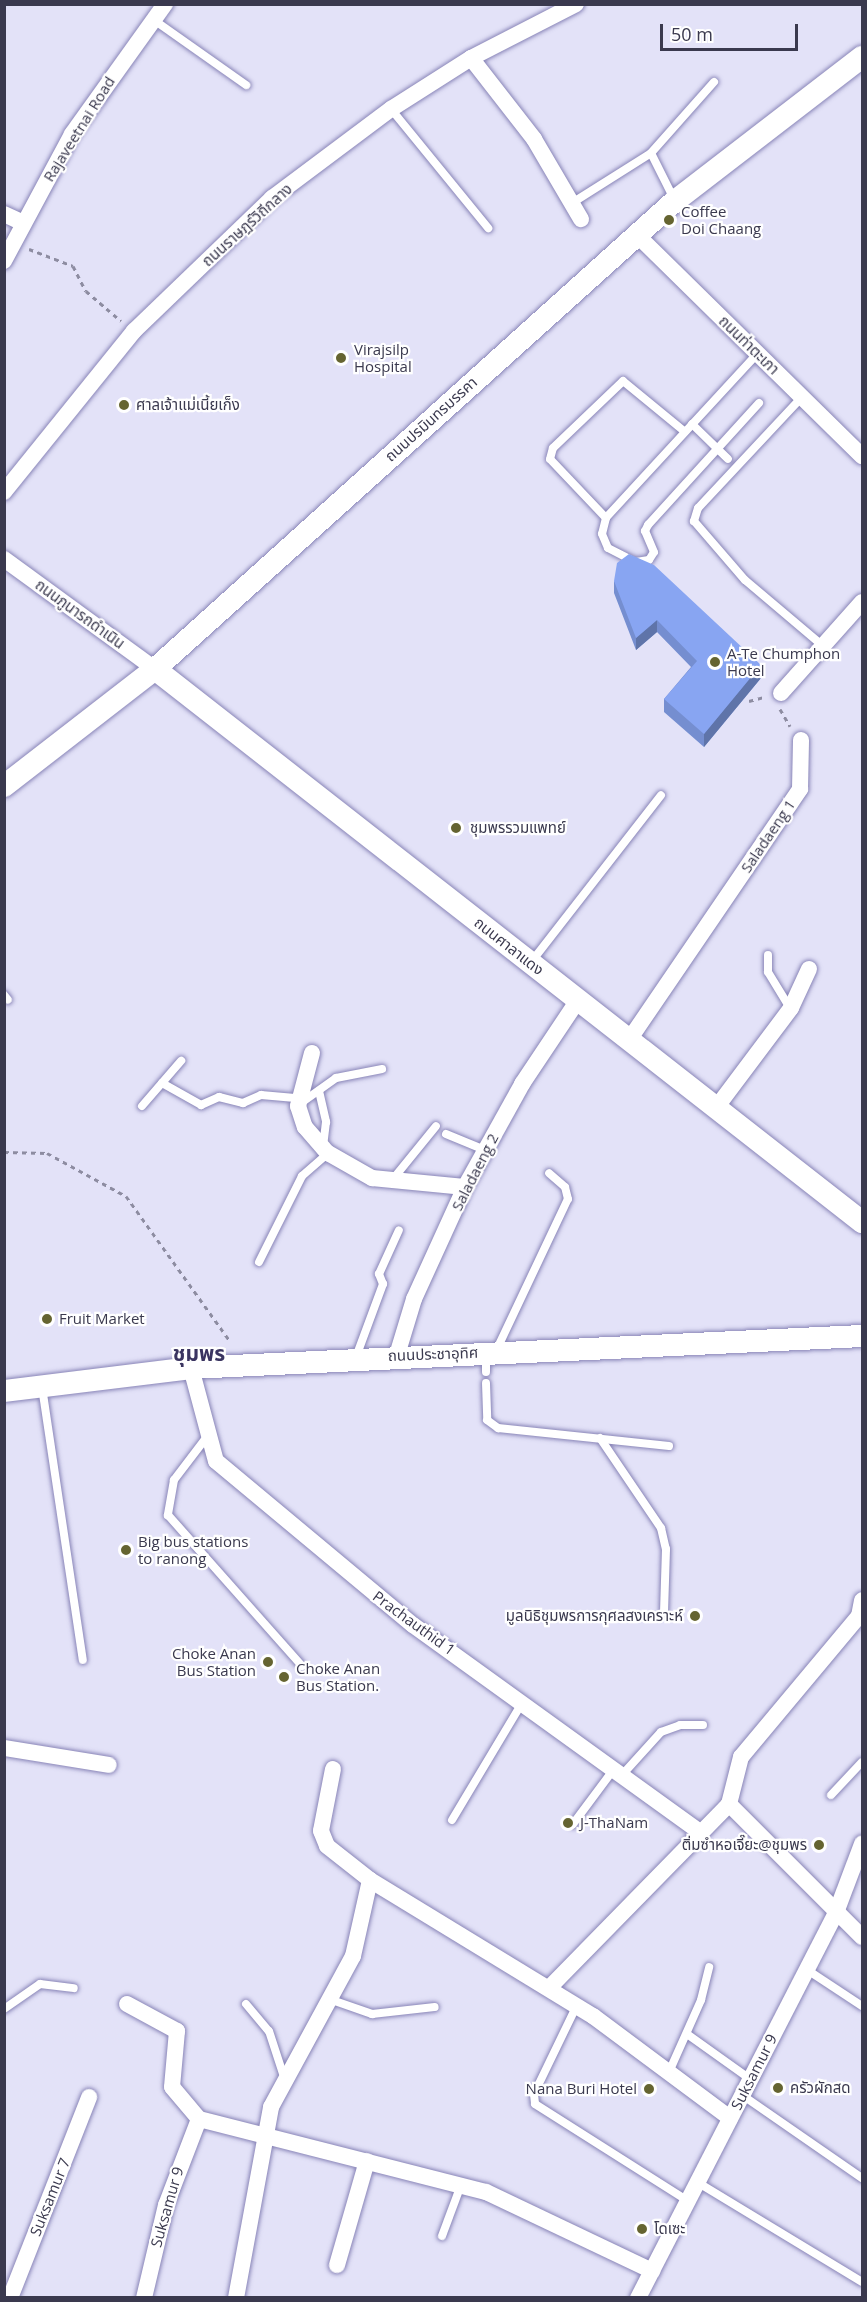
<!DOCTYPE html>
<html>
<head>
<meta charset="utf-8">
<style>
	body { margin:0 }
	#map { position:relative; width:867px; height:2302px; overflow:hidden; background:#e3e2f8; font-family:"Open Sans","Noto Sans Thai",sans-serif }
	div>[style] { position:absolute }
	[style*='--x'] { left:calc(var(--x)*1px); top:calc(var(--y)*1px); width:calc(var(--w)*1px); rotate:calc(var(--a)*1deg) }
	.path>* { height:3px; margin-top:-1.5px; transform-origin:0; background:repeating-linear-gradient(90deg,#8d8ca1 0 4.5px,transparent 0 9px) }
	.roads { filter:drop-shadow(0 0 2px #8884b7) drop-shadow(0 0 2px #8884b7) }
	.lane>* { height:8px; margin:-4px; padding:0 4px; transform-origin:4px; border-radius:4px; background:#fff }
	.street>* { height:16px; margin:-8px; padding:0 8px; transform-origin:8px; border-radius:8px; background:#fff }
	.secondary>* { height:22px; margin:-11px; padding:0 11px; transform-origin:11px; border-radius:11px; background:#fff }
	.wall>* { inset:0; background:#758ed0 }
	.shaded-wall>* { inset:0; background:#5f74a9 }
	.building>* { inset:0; background:#88a5f2 }
	.dots>* { width:16px; height:16px; translate:-50% -50%; box-sizing:border-box; border:3px solid #fff; border-radius:50% }
	span { translate:-50% -50%; white-space:nowrap; text-align:center; line-height:1.15; -webkit-text-stroke:4.5px #fff; paint-order:stroke }
	.street-label { font-size:15px; color:#3a394e }
	.poi-label { font-size:15px; color:#3a394e }
	.left { translate:0 -50%; text-align:left }
	.right { translate:-100% -50%; text-align:right }
	.district-label { font-size:21px; color:#3a3460; font-weight:700 }
	.frame { position:absolute; inset:0; border:6px solid #3a394e; pointer-events:none }
	.scale { position:absolute; left:660px; top:24px; width:138px; height:27px; box-sizing:border-box; border:3px solid #3a394e; border-top:0; padding-left:8px; font-size:18px; line-height:21px; white-space:nowrap; color:#3a394e; -webkit-text-stroke:4px #fff; paint-order:stroke }
</style>
</head>
<body>
<div id="map">
	<div class="path">
		<i style="--x:29;--y:249;--w:47;--a:21.1"></i>
		<i style="--x:73;--y:266;--w:28;--a:63"></i>
		<i style="--x:86;--y:291;--w:46;--a:40.6"></i>
		<i style="--x:749;--y:701;--w:16;--a:-15"></i>
		<i style="--x:780;--y:709;--w:20;--a:60"></i>
		<i style="--x:4;--y:1152;--w:43;--a:1.3"></i>
		<i style="--x:47;--y:1153;--w:90;--a:28.6"></i>
		<i style="--x:126;--y:1196;--w:178;--a:54.4"></i>
	</div>
	<div class="roads">
		<div class="lane">
			<i style="--x:154;--y:20;--w:113;--a:35.2"></i>
			<i style="--x:391;--y:109;--w:154;--a:50.8"></i>
			<i style="--x:674;--y:199;--w:51;--a:-116.6"></i>
			<i style="--x:651;--y:153;--w:95;--a:-48.4"></i>
			<i style="--x:572;--y:203;--w:93;--a:-32.3"></i>
			<i style="--x:758;--y:353;--w:224;--a:132.7"></i>
			<i style="--x:606;--y:518;--w:16;--a:104"></i>
			<i style="--x:602;--y:534;--w:15;--a:67"></i>
			<i style="--x:608;--y:548;--w:31;--a:27"></i>
			<i style="--x:636;--y:562;--w:13;--a:-9"></i>
			<i style="--x:649;--y:560;--w:9;--a:-58"></i>
			<i style="--x:654;--y:552;--w:23;--a:-113"></i>
			<i style="--x:645;--y:531;--w:7;--a:-63"></i>
			<i style="--x:648;--y:525;--w:165;--a:-47.7"></i>
			<i style="--x:802;--y:397;--w:152;--a:133.1"></i>
			<i style="--x:698;--y:508;--w:14;--a:107"></i>
			<i style="--x:694;--y:521;--w:78;--a:49.2"></i>
			<i style="--x:745;--y:580;--w:102;--a:40.2"></i>
			<i style="--x:692;--y:424;--w:50;--a:44.2"></i>
			<i style="--x:606;--y:518;--w:81;--a:-133.5"></i>
			<i style="--x:550;--y:459;--w:11;--a:-75"></i>
			<i style="--x:553;--y:448;--w:97;--a:-43.7"></i>
			<i style="--x:623;--y:381;--w:80;--a:39.4"></i>
			<i style="--x:768;--y:955;--w:17;--a:90"></i>
			<i style="--x:768;--y:972;--w:42;--a:58.6"></i>
			<i style="--x:532;--y:961;--w:210;--a:-52.1"></i>
			<i style="--x:4;--y:995;--w:6;--a:51"></i>
			<i style="--x:162;--y:1083;--w:45;--a:29.4"></i>
			<i style="--x:201;--y:1105;--w:20;--a:-24"></i>
			<i style="--x:219;--y:1097;--w:25;--a:14"></i>
			<i style="--x:243;--y:1103;--w:20;--a:-24"></i>
			<i style="--x:261;--y:1095;--w:37;--a:5"></i>
			<i style="--x:319;--y:1091;--w:32;--a:77"></i>
			<i style="--x:326;--y:1122;--w:25;--a:97"></i>
			<i style="--x:301;--y:1103;--w:43;--a:-35.5"></i>
			<i style="--x:336;--y:1078;--w:47;--a:-11.1"></i>
			<i style="--x:142;--y:1106;--w:60;--a:-49.1"></i>
			<i style="--x:446;--y:1134;--w:42;--a:22.3"></i>
			<i style="--x:393;--y:1179;--w:68;--a:-50.9"></i>
			<i style="--x:259;--y:1262;--w:96;--a:-63.4"></i>
			<i style="--x:302;--y:1176;--w:35;--a:-41"></i>
			<i style="--x:496;--y:1351;--w:168;--a:-64.7"></i>
			<i style="--x:568;--y:1199;--w:12;--a:-104"></i>
			<i style="--x:565;--y:1187;--w:21;--a:-139"></i>
			<i style="--x:486;--y:1355;--w:17;--a:90"></i>
			<i style="--x:356;--y:1357;--w:78;--a:-69.7"></i>
			<i style="--x:383;--y:1284;--w:11;--a:-112"></i>
			<i style="--x:379;--y:1274;--w:48;--a:-65.6"></i>
			<i style="--x:486;--y:1383;--w:37;--a:88"></i>
			<i style="--x:487;--y:1420;--w:14;--a:36"></i>
			<i style="--x:498;--y:1428;--w:172;--a:6"></i>
			<i style="--x:42;--y:1387;--w:276;--a:81.5"></i>
			<i style="--x:206;--y:1438;--w:53;--a:127.3"></i>
			<i style="--x:174;--y:1480;--w:36;--a:100"></i>
			<i style="--x:168;--y:1515;--w:202;--a:48.4"></i>
			<i style="--x:600;--y:1438;--w:109;--a:55.9"></i>
			<i style="--x:661;--y:1528;--w:22;--a:77"></i>
			<i style="--x:666;--y:1549;--w:62;--a:91.8"></i>
			<i style="--x:622;--y:1775;--w:58;--a:-47.8"></i>
			<i style="--x:661;--y:1732;--w:20;--a:-20"></i>
			<i style="--x:680;--y:1725;--w:23;--a:0"></i>
			<i style="--x:831;--y:1795;--w:45;--a:-46.8"></i>
			<i style="--x:452;--y:1820;--w:136;--a:-59.1"></i>
			<i style="--x:573;--y:1824;--w:69;--a:-53.3"></i>
			<i style="--x:806;--y:1969;--w:67;--a:33.5"></i>
			<i style="--x:329;--y:1999;--w:46;--a:19.2"></i>
			<i style="--x:372;--y:2014;--w:63;--a:-6.3"></i>
			<i style="--x:246;--y:2004;--w:35;--a:50"></i>
			<i style="--x:269;--y:2031;--w:48;--a:71.9"></i>
			<i style="--x:577;--y:2005;--w:99;--a:115.8"></i>
			<i style="--x:534;--y:2094;--w:10;--a:84"></i>
			<i style="--x:535;--y:2104;--w:181;--a:32.4"></i>
			<i style="--x:4;--y:2009;--w:44;--a:-34.8"></i>
			<i style="--x:40;--y:1984;--w:34;--a:7"></i>
			<i style="--x:687;--y:2034;--w:77;--a:35.5"></i>
			<i style="--x:669;--y:2072;--w:79;--a:-66"></i>
			<i style="--x:701;--y:2000;--w:34;--a:-76"></i>
			<i style="--x:742;--y:2095;--w:146;--a:34.7"></i>
			<i style="--x:697;--y:2182;--w:193;--a:31.2"></i>
			<i style="--x:442;--y:2236;--w:54;--a:-69.6"></i>
		</div>
		<div class="street">
			<i style="--x:471;--y:58;--w:103;--a:52.1"></i>
			<i style="--x:534;--y:139;--w:93;--a:59.6"></i>
			<i style="--x:4;--y:214;--w:21;--a:25"></i>
			<i style="--x:636;--y:234;--w:317;--a:44.5"></i>
			<i style="--x:4;--y:261;--w:144;--a:-61.8"></i>
			<i style="--x:72;--y:134;--w:160;--a:-54.4"></i>
			<i style="--x:4;--y:492;--w:207;--a:-51.1"></i>
			<i style="--x:134;--y:331;--w:192;--a:-43.9"></i>
			<i style="--x:272;--y:198;--w:149;--a:-36.8"></i>
			<i style="--x:391;--y:109;--w:95;--a:-32.5"></i>
			<i style="--x:471;--y:58;--w:118;--a:-27.2"></i>
			<i style="--x:4;--y:559;--w:187;--a:36.1"></i>
			<i style="--x:781;--y:693;--w:122;--a:-48.3"></i>
			<i style="--x:629;--y:1040;--w:304;--a:-55.7"></i>
			<i style="--x:800;--y:789;--w:49;--a:-88.8"></i>
			<i style="--x:312;--y:1053;--w:55;--a:104.8"></i>
			<i style="--x:298;--y:1106;--w:22;--a:72"></i>
			<i style="--x:305;--y:1127;--w:35;--a:49"></i>
			<i style="--x:328;--y:1153;--w:51;--a:29.6"></i>
			<i style="--x:372;--y:1178;--w:93;--a:5.5"></i>
			<i style="--x:716;--y:1108;--w:125;--a:-53.1"></i>
			<i style="--x:791;--y:1008;--w:43;--a:-65.2"></i>
			<i style="--x:397;--y:1355;--w:59;--a:-73.1"></i>
			<i style="--x:414;--y:1299;--w:123;--a:-65.5"></i>
			<i style="--x:465;--y:1187;--w:118;--a:-61"></i>
			<i style="--x:522;--y:1084;--w:101;--a:-56.3"></i>
			<i style="--x:191;--y:1368;--w:96;--a:75"></i>
			<i style="--x:216;--y:1461;--w:256;--a:39.8"></i>
			<i style="--x:413;--y:1625;--w:352;--a:35.8"></i>
			<i style="--x:4;--y:1748;--w:106;--a:9.2"></i>
			<i style="--x:333;--y:1769;--w:63;--a:101"></i>
			<i style="--x:321;--y:1831;--w:16;--a:68"></i>
			<i style="--x:327;--y:1846;--w:55;--a:38.3"></i>
			<i style="--x:370;--y:1880;--w:261;--a:31.4"></i>
			<i style="--x:593;--y:2016;--w:171;--a:36.7"></i>
			<i style="--x:729;--y:1804;--w:49;--a:-75.7"></i>
			<i style="--x:741;--y:1757;--w:184;--a:-50.1"></i>
			<i style="--x:859;--y:1616;--w:16;--a:-79"></i>
			<i style="--x:550;--y:1987;--w:256;--a:-45.6"></i>
			<i style="--x:729;--y:1804;--w:188;--a:45"></i>
			<i style="--x:127;--y:2004;--w:57;--a:28.4"></i>
			<i style="--x:177;--y:2031;--w:56;--a:95.1"></i>
			<i style="--x:172;--y:2087;--w:42;--a:49.8"></i>
			<i style="--x:199;--y:2119;--w:296;--a:14.3"></i>
			<i style="--x:486;--y:2192;--w:184;--a:25.4"></i>
			<i style="--x:337;--y:2265;--w:108;--a:-73.9"></i>
			<i style="--x:10;--y:2298;--w:216;--a:-68.5"></i>
			<i style="--x:144;--y:2298;--w:96;--a:-76.7"></i>
			<i style="--x:166;--y:2205;--w:92;--a:-69"></i>
			<i style="--x:236;--y:2298;--w:194;--a:-79.6"></i>
			<i style="--x:271;--y:2107;--w:172;--a:-61.5"></i>
			<i style="--x:353;--y:1956;--w:78;--a:-77.4"></i>
			<i style="--x:638;--y:2298;--w:436;--a:-62.8"></i>
			<i style="--x:837;--y:1910;--w:71;--a:-69.3"></i>
		</div>
		<div class="secondary">
			<i style="--x:155;--y:669;--w:898;--a:38.03"></i>
			<i style="--x:4;--y:786;--w:191;--a:-37.8"></i>
			<i style="--x:155;--y:669;--w:700;--a:-41.99"></i>
			<i style="--x:675;--y:201;--w:236;--a:-37.6"></i>
			<i style="--x:4;--y:1391;--w:188;--a:-7"></i>
			<i style="--x:191;--y:1368;--w:672;--a:-2.73"></i>
		</div>
	</div>
	<div class="wall">
		<i style="clip-path:polygon(614px 581px,761px 678px,704px 747px,664px 712px,664px 699px,691px 667px,657px 632px,636px 650px,614px 593px)"></i>
	</div>
	<div class="shaded-wall">
		<i style="clip-path:polygon(657px 620px,657px 632px,636px 650px,636px 638px)"></i>
		<i style="clip-path:polygon(761px 665px,761px 678px,704px 747px,704px 734px)"></i>
	</div>
	<div class="building">
		<i style="clip-path:polygon(629px 554px,654px 565px,761px 665px,704px 734px,664px 699px,697px 661px,657px 620px,636px 638px,614px 581px,617px 563px)"></i>
	</div>
	<div class="dots">
		<i style="left:669px;top:220px;background:#656431"></i>
		<i style="left:341px;top:358px;background:#656431"></i>
		<i style="left:124px;top:405px;background:#656431"></i>
		<i style="left:715px;top:662px;background:#656431"></i>
		<i style="left:456px;top:828px;background:#656431"></i>
		<i style="left:47px;top:1319px;background:#656431"></i>
		<i style="left:126px;top:1550px;background:#656431"></i>
		<i style="left:695px;top:1616px;background:#656431"></i>
		<i style="left:268px;top:1662px;background:#656431"></i>
		<i style="left:284px;top:1677px;background:#656431"></i>
		<i style="left:568px;top:1823px;background:#656431"></i>
		<i style="left:819px;top:1845px;background:#656431"></i>
		<i style="left:778px;top:2088px;background:#656431"></i>
		<i style="left:649px;top:2089px;background:#656431"></i>
		<i style="left:642px;top:2229px;background:#656431"></i>
	</div>
	<div class="street-label">
		<span style="left:79px;top:129px;rotate:-58deg">Rajaveetnai Road</span>
		<span style="left:247px;top:225px;rotate:-42deg">ถนนราษฎร์วิถีกลาง</span>
		<span style="left:749px;top:345px;rotate:44deg">ถนนท่าตะเภา</span>
		<span style="left:431px;top:419px;rotate:-42deg">ถนนปรมินทรมรรคา</span>
		<span style="left:80px;top:614px;rotate:36deg">ถนนภูนารถดำเนิน</span>
		<span style="left:768px;top:836px;rotate:-56deg">Saladaeng 1</span>
		<span style="left:509px;top:946px;rotate:38deg">ถนนศาลาแดง</span>
		<span style="left:475px;top:1172px;rotate:-63deg">Saladaeng 2</span>
		<span style="left:433px;top:1354px;rotate:-2deg">ถนนประชาอุทิศ</span>
		<span style="left:414px;top:1623px;rotate:36deg">Prachauthid 1</span>
		<span style="left:754px;top:2072px;rotate:-63deg">Suksamur 9</span>
		<span style="left:50px;top:2197px;rotate:-68deg">Suksamur 7</span>
		<span style="left:167px;top:2207px;rotate:-74deg">Suksamur 9</span>
	</div>
	<div class="poi-label">
		<span class="left" style="left:681px;top:220px">Coffee<br>Doi Chaang</span>
		<span class="left" style="left:354px;top:358px">Virajsilp<br>Hospital</span>
		<span class="left" style="left:136px;top:405px">ศาลเจ้าแม่เนี้ยเก็ง</span>
		<span class="left" style="left:727px;top:662px">A-Te Chumphon<br>Hotel</span>
		<span class="left" style="left:470px;top:828px">ชุมพรรวมแพทย์</span>
		<span class="left" style="left:59px;top:1319px">Fruit Market</span>
		<span class="left" style="left:138px;top:1550px">Big bus stations<br>to ranong</span>
		<span class="right" style="left:683px;top:1616px">มูลนิธิชุมพรการกุศลสงเคราะห์</span>
		<span class="right" style="left:256px;top:1662px">Choke Anan<br>Bus Station</span>
		<span class="left" style="left:296px;top:1677px">Choke Anan<br>Bus Station.</span>
		<span class="left" style="left:580px;top:1823px">J-ThaNam</span>
		<span class="right" style="left:807px;top:1845px">ติ่มซำหอเจี๊ยะ@ชุมพร</span>
		<span class="left" style="left:790px;top:2088px">ครัวผักสด</span>
		<span class="right" style="left:637px;top:2089px">Nana Buri Hotel</span>
		<span class="left" style="left:654px;top:2229px">โดเซะ</span>
	</div>
	<div class="district-label">
		<span style="left:199px;top:1353px">ชุมพร</span>
	</div>
	<div class="frame"></div>
	<div class="scale">50 m</div>
</div>
</body>
</html>
